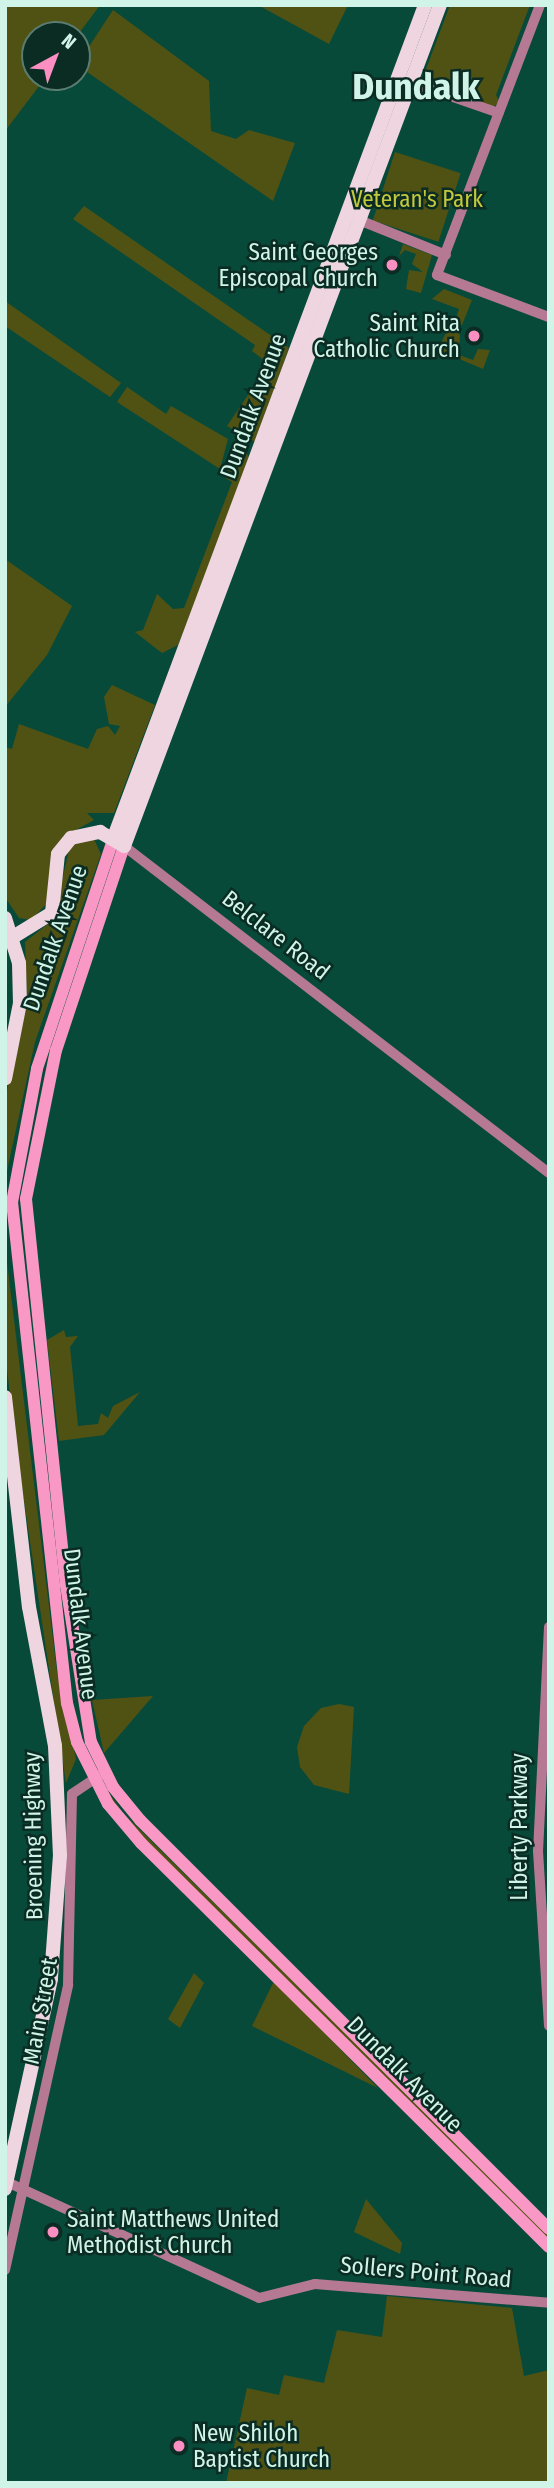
<!DOCTYPE html>
<html>
<head>
<meta charset="utf-8">
<style>
	body { margin:0 }
	#map { position:relative; width:554px; height:2488px; overflow:hidden; background:#084a3a; font-family:"Fira Sans Condensed",sans-serif }
	div>[style] { position:absolute }
	[style*='--x'] { left:calc(var(--x)*1px); top:calc(var(--y)*1px); width:calc(var(--w)*1px); rotate:calc(var(--a)*1deg) }
	.green>* { inset:0; background:#505214; transform-origin:0 0 }
	.tertiary>* { height:10px; margin:-5px; padding:0 5px; transform-origin:5px; border-radius:5px; background:#b67994 }
	.secondary>* { height:12px; margin:-6px; padding:0 6px; transform-origin:6px; border-radius:6px; background:#f998c4 }
	.primary>* { height:14px; margin:-7px; padding:0 7px; transform-origin:7px; border-radius:7px; background:#efd5e0 }
	.dots>* { width:19px; height:19px; translate:-50% -50%; box-sizing:border-box; border:4px solid #0b2c23; border-radius:50% }
	span { translate:-50% -50%; white-space:nowrap; text-align:center; line-height:1.15; -webkit-text-stroke:5px #0b2c23; paint-order:stroke }
	.park-label { font-size:23px; color:#c4c83c }
	.poi-label { font-size:23px; color:#d0f4e7 }
	.right { translate:-100% -50%; text-align:right }
	.left { translate:0 -50%; text-align:left }
	.street-label { font-size:23px; color:#d0f4e7 }
	.town-label { font-size:37px; color:#d0f4e7; font-weight:700 }
	.frame { position:absolute; inset:0; border:7px solid #d0f4e7; pointer-events:none }
	.north { position:absolute; left:21px; top:21px; width:70px; height:70px; box-sizing:border-box; background:#0b2c23; border:2px solid #5a7c71; border-radius:50%; rotate:41deg; font-size:19px; font-weight:700; line-height:28px; text-align:center; color:#d0f4e7 }
	.north::after { content:''; display:block; margin:auto; width:24px; height:32px; background:#fc8fc2; clip-path:polygon(50% 0,100% 100%,50% 72%,0 100%) }
</style>
</head>
<body>
<div id="map">
	<div class="green">
		<i style="clip-path:polygon(5px 5px,100px 5px,77px 36px,35px 35px,35px 77px,46px 77px,5px 131px)"></i>
		<i style="clip-path:polygon(258px 5px,348px 5px,329px 44px)"></i>
		<i style="clip-path:polygon(450px 5px,530px 5px,496px 95px,500px 103px,492px 107px,422px 80px)"></i>
		<i style="clip-path:polygon(113px 10px,209px 81px,211px 131px,236px 139px,249px 130px,295px 143px,273px 201px,77px 65px)"></i>
		<i style="left:395px;top:152px;width:69px;height:72px;rotate:18deg"></i>
		<i style="clip-path:polygon(84px 206px,289px 348px,255px 442px,227px 426px,269px 364px,252px 351px,255px 345px,73px 219px)"></i>
		<i style="clip-path:polygon(403px 244px,432px 255px,421px 293px,406px 289px,409px 270px,423px 272px,412px 264px,416px 254px,405px 250px,399px 256px)"></i>
		<i style="clip-path:polygon(444px 289px,472px 300px,462px 325px,455px 322px,459px 309px,432px 299px)"></i>
		<i style="clip-path:polygon(5px 301px,121px 383px,110px 397px,5px 326px)"></i>
		<i style="clip-path:polygon(449px 326px,460px 330px,459px 355px,473px 360px,478px 349px,490px 350px,483px 369px,438px 350px)"></i>
		<i style="clip-path:polygon(127px 387px,166px 414px,171px 406px,228px 439px,220px 469px,117px 402px)"></i>
		<i style="clip-path:polygon(245px 449px,251px 463px,178px 645px,162px 653px,135px 632px,143px 630px,157px 594px,173px 609px,184px 608px,232px 482px,224px 477px,236px 450px)"></i>
		<i style="clip-path:polygon(5px 559px,72px 606px,47px 655px,5px 707px)"></i>
		<i style="clip-path:polygon(112px 685px,155px 705px,114px 813px,87px 813px,94px 820px,63px 837px,49px 901px,31px 920px,19px 918px,5px 897px,5px 747px,12px 749px,19px 724px,88px 749px,97px 729px,108px 726px,115px 735px,120px 726px,109px 724px,104px 697px)"></i>
		<i style="clip-path:polygon(93px 837px,101px 854px,35px 1042px,5px 1180px,5px 1099px,27px 1002px,25px 942px,53px 920px,70px 846px)"></i>
		<i style="clip-path:polygon(5px 1246px,57px 1672px,76px 1759px,66px 1783px,17px 1454px,5px 1352px)"></i>
		<i style="clip-path:polygon(64px 1330px,66px 1337px,78px 1336px,70px 1347px,78px 1426px,98px 1424px,101px 1413px,108px 1418px,113px 1406px,140px 1392px,104px 1435px,59px 1441px,47px 1340px)"></i>
		<i style="clip-path:polygon(153px 1696px,104px 1753px,92px 1700px)"></i>
		<i style="clip-path:polygon(339px 1704px,354px 1707px,349px 1794px,314px 1785px,300px 1767px,297px 1747px,304px 1726px,321px 1708px)"></i>
		<i style="clip-path:polygon(104px 1786px,123px 1813px,549px 2234px,549px 2242px,144px 1838px,120px 1813px)"></i>
		<i style="clip-path:polygon(194px 1973px,204px 1983px,180px 2028px,168px 2019px)"></i>
		<i style="clip-path:polygon(274px 1981px,378px 2088px,252px 2026px)"></i>
		<i style="clip-path:polygon(366px 2199px,402px 2243px,400px 2254px,354px 2232px)"></i>
		<i style="clip-path:polygon(387px 2296px,512px 2308px,524px 2376px,549px 2370px,549px 2483px,226px 2483px,247px 2388px,279px 2395px,284px 2375px,324px 2383px,337px 2330px,382px 2337px)"></i>
	</div>
	<div class="tertiary">
		<i style="--x:540;--y:5;--w:289;--a:110.9"></i>
		<i style="--x:437;--y:275;--w:120;--a:20.6"></i>
		<i style="--x:407;--y:81;--w:97;--a:19.2"></i>
		<i style="--x:354;--y:218;--w:99;--a:21.9"></i>
		<i style="--x:124;--y:846;--w:536;--a:37.58"></i>
		<i style="--x:549;--y:1627;--w:224;--a:92.8"></i>
		<i style="--x:538;--y:1851;--w:175;--a:86.4"></i>
		<i style="--x:7;--y:2182;--w:277;--a:24.7"></i>
		<i style="--x:259;--y:2298;--w:58;--a:-14"></i>
		<i style="--x:315;--y:2284;--w:235;--a:4.6"></i>
		<i style="--x:5;--y:2270;--w:292;--a:-77.5"></i>
		<i style="--x:68;--y:1985;--w:191;--a:-88.8"></i>
		<i style="--x:72;--y:1794;--w:36;--a:-34"></i>
	</div>
	<div class="secondary">
		<i style="--x:114;--y:837;--w:244;--a:108.4"></i>
		<i style="--x:37;--y:1069;--w:135;--a:100.6"></i>
		<i style="--x:12;--y:1202;--w:504;--a:83.74"></i>
		<i style="--x:67;--y:1703;--w:40;--a:75.6"></i>
		<i style="--x:77;--y:1742;--w:69;--a:63.4"></i>
		<i style="--x:108;--y:1804;--w:51;--a:49.8"></i>
		<i style="--x:141;--y:1843;--w:574;--a:44.72"></i>
		<i style="--x:124;--y:846;--w:215;--a:108.4"></i>
		<i style="--x:56;--y:1050;--w:152;--a:101.4"></i>
		<i style="--x:26;--y:1199;--w:388;--a:84.1"></i>
		<i style="--x:66;--y:1585;--w:159;--a:81"></i>
		<i style="--x:91;--y:1742;--w:50;--a:63.9"></i>
		<i style="--x:113;--y:1787;--w:43;--a:50.7"></i>
		<i style="--x:140;--y:1820;--w:578;--a:45"></i>
	</div>
	<div class="primary">
		<i style="--x:114;--y:837;--w:888;--a:-69.5"></i>
		<i style="--x:5;--y:918;--w:47;--a:72.7"></i>
		<i style="--x:19;--y:963;--w:40;--a:88.6"></i>
		<i style="--x:20;--y:1003;--w:77;--a:101.2"></i>
		<i style="--x:13;--y:937;--w:46;--a:-31.6"></i>
		<i style="--x:52;--y:913;--w:59;--a:-84.2"></i>
		<i style="--x:58;--y:854;--w:21;--a:-51"></i>
		<i style="--x:71;--y:838;--w:30;--a:-12"></i>
		<i style="--x:100;--y:832;--w:28;--a:30"></i>
		<i style="--x:124;--y:846;--w:898;--a:-69.41"></i>
		<i style="--x:5;--y:1397;--w:211;--a:83.5"></i>
		<i style="--x:29;--y:1607;--w:141;--a:79.4"></i>
		<i style="--x:55;--y:1746;--w:109;--a:87.4"></i>
		<i style="--x:60;--y:1855;--w:124;--a:94.2"></i>
		<i style="--x:51;--y:1979;--w:215;--a:102.4"></i>
	</div>
	<div class="dots">
		<i style="left:392px;top:265px;background:#fc8fc2"></i>
		<i style="left:474px;top:336px;background:#fc8fc2"></i>
		<i style="left:53px;top:2232px;background:#fc8fc2"></i>
		<i style="left:179px;top:2446px;background:#fc8fc2"></i>
	</div>
	<div class="park-label">
		<span style="left:417px;top:199px">Veteran's Park</span>
	</div>
	<div class="poi-label">
		<span class="right" style="left:378px;top:265px">Saint Georges<br>Episcopal Church</span>
		<span class="right" style="left:460px;top:336px">Saint Rita<br>Catholic Church</span>
		<span class="left" style="left:67px;top:2232px">Saint Matthews United<br>Methodist Church</span>
		<span class="left" style="left:193px;top:2446px">New Shiloh<br>Baptist Church</span>
	</div>
	<div class="street-label">
		<span style="left:253px;top:406px;rotate:-70deg">Dundalk Avenue</span>
		<span style="left:276px;top:935px;rotate:38deg">Belclare Road</span>
		<span style="left:55px;top:938px;rotate:-71deg">Dundalk Avenue</span>
		<span style="left:81px;top:1624px;rotate:83deg">Dundalk Avenue</span>
		<span style="left:519px;top:1827px;rotate:-90deg">Liberty Parkway</span>
		<span style="left:33px;top:1836px;rotate:-91deg">Broening Highway</span>
		<span style="left:40px;top:2011px;rotate:-80deg">Main Street</span>
		<span style="left:405px;top:2074px;rotate:45deg">Dundalk Avenue</span>
		<span style="left:426px;top:2272px;rotate:5deg">Sollers Point Road</span>
	</div>
	<div class="town-label">
		<span style="left:416px;top:87px">Dundalk</span>
	</div>
	<div class="frame"></div>
	<div class="north">N</div>
</div>
</body>
</html>
